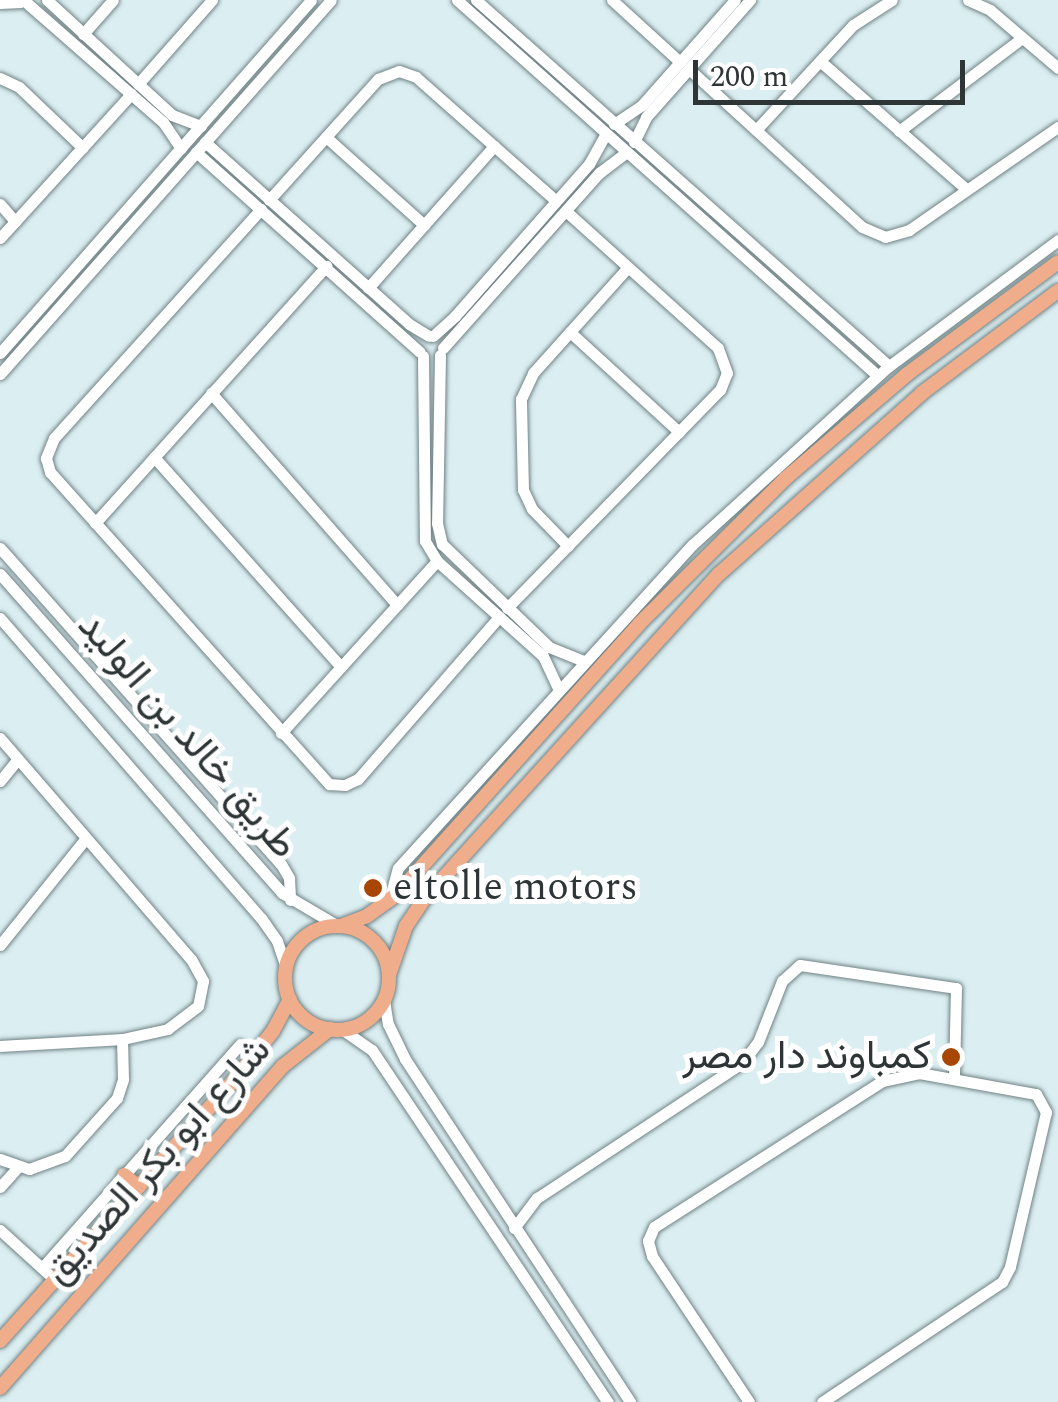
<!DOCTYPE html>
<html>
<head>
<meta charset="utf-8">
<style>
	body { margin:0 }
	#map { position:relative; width:1058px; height:1402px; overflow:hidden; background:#dbeef1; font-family:Spectral,Vazirmatn,serif }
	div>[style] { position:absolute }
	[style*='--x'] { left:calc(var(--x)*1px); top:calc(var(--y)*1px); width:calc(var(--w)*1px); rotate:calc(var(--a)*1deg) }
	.roads { filter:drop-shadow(0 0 2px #708284) drop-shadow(0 0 2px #708284) }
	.minor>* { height:11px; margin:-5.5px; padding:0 5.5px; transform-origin:5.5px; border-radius:5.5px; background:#fff }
	.major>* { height:14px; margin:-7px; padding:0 7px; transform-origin:7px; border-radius:7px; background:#efad8b }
	.major>.ring { margin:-7px; padding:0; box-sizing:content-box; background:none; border:14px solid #efad8b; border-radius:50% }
	.dots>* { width:28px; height:28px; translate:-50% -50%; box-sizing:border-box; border:5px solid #fff; border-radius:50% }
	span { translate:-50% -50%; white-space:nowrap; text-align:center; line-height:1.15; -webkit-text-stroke:10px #fff; paint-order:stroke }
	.street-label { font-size:40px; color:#2e3536 }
	.poi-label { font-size:40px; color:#2e3536 }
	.left { translate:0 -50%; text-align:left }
	.right { translate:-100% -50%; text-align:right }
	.scale { position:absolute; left:693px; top:60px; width:272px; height:45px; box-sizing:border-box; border:5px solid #2e3536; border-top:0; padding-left:12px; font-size:30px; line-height:35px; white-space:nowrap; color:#2e3536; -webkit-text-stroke:8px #fff; paint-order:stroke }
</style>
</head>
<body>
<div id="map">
	<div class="roads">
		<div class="minor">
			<i style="--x:47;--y:0;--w:170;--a:42.6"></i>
			<i style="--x:172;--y:115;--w:31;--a:21"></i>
			<i style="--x:457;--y:0;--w:564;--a:41.77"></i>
			<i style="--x:476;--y:0;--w:552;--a:41.55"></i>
			<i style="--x:612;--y:0;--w:92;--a:42.4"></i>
			<i style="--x:968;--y:0;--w:24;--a:24"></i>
			<i style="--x:990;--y:10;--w:89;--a:40.5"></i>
			<i style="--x:0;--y:3;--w:21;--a:-3"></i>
			<i style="--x:28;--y:4;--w:179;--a:41.2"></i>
			<i style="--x:163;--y:122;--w:32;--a:56"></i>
			<i style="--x:83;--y:34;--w:45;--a:-48.6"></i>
			<i style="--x:820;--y:61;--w:194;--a:41.2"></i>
			<i style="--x:689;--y:69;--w:234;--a:42.4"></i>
			<i style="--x:862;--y:227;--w:25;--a:23"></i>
			<i style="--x:885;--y:237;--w:25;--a:-16"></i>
			<i style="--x:909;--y:230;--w:181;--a:-34.7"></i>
			<i style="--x:0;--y:78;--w:21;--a:25"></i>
			<i style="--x:19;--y:87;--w:88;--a:43.6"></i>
			<i style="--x:138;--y:84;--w:112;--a:-48.6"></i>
			<i style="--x:614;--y:124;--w:34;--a:-34"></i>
			<i style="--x:642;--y:105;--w:140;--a:-48.5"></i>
			<i style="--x:756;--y:130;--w:143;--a:-47.3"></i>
			<i style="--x:853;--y:25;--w:46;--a:-32.7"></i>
			<i style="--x:899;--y:131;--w:154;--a:-37.1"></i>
			<i style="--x:326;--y:137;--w:132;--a:41.9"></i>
			<i style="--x:205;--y:142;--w:273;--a:41.7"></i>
			<i style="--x:409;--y:324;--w:23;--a:31"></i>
			<i style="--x:634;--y:142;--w:28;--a:-64"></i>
			<i style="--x:646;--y:117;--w:157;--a:-48.4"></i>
			<i style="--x:196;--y:152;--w:300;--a:41.8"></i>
			<i style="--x:269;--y:200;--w:163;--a:-48"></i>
			<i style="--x:378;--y:79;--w:22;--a:-21"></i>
			<i style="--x:399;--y:71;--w:18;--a:19"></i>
			<i style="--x:416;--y:77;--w:187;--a:41.5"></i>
			<i style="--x:0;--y:204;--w:23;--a:49"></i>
			<i style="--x:261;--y:209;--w:309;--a:132.1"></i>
			<i style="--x:54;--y:438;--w:22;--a:112"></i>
			<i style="--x:46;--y:458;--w:15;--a:74"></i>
			<i style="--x:50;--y:472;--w:419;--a:48.2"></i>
			<i style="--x:329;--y:784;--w:16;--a:4"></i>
			<i style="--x:345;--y:785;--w:14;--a:-25"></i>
			<i style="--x:358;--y:779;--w:215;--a:-49"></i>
			<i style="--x:0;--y:238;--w:195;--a:-47.7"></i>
			<i style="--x:368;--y:288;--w:190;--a:-48.4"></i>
			<i style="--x:570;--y:332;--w:148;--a:42.5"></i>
			<i style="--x:433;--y:336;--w:30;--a:-42"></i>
			<i style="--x:455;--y:316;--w:203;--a:-48.6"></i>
			<i style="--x:589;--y:164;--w:35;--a:-61"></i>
			<i style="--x:443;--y:348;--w:234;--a:-48.3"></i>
			<i style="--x:599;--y:173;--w:35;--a:-37"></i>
			<i style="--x:0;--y:353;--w:470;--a:-48.6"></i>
			<i style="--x:440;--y:355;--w:168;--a:91"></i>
			<i style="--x:437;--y:523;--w:22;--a:77"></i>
			<i style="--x:442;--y:544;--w:149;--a:43.9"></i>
			<i style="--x:549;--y:647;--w:37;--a:22"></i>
			<i style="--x:423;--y:356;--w:185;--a:89.4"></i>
			<i style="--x:425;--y:541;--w:23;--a:59"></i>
			<i style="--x:437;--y:561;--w:142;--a:41.9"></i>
			<i style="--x:543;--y:656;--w:35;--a:65"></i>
			<i style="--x:0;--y:374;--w:499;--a:-48.5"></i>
			<i style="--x:211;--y:393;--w:282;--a:48.7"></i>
			<i style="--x:154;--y:457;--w:281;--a:48.3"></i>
			<i style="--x:95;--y:523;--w:346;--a:-48"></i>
			<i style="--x:568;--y:546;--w:52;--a:-134.2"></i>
			<i style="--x:532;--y:509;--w:21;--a:-115"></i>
			<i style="--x:523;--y:490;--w:91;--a:-91.3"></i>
			<i style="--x:521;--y:399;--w:29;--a:-65"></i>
			<i style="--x:533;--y:373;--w:142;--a:-48.1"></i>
			<i style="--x:0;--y:548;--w:423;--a:48.4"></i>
			<i style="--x:281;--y:864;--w:16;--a:60"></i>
			<i style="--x:289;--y:878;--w:22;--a:87"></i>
			<i style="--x:0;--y:574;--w:426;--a:48.5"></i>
			<i style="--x:282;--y:893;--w:65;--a:30.5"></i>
			<i style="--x:507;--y:608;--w:305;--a:-45.7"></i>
			<i style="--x:720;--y:390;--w:18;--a:-68"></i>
			<i style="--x:727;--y:373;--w:27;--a:-110"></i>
			<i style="--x:718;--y:348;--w:205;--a:-138"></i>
			<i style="--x:0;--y:618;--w:398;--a:49"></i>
			<i style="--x:261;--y:918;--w:28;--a:55"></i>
			<i style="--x:277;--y:941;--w:28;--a:71"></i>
			<i style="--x:281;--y:733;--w:232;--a:-47.8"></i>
			<i style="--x:0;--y:738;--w:292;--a:49.2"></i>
			<i style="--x:191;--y:959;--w:25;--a:61"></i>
			<i style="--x:203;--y:981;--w:25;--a:101"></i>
			<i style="--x:198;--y:1006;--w:38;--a:143"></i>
			<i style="--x:168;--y:1029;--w:47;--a:167.7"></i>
			<i style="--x:122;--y:1039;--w:122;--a:176.7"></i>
			<i style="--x:0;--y:781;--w:28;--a:-51"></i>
			<i style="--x:389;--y:901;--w:34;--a:-75"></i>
			<i style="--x:398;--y:868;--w:437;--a:-47.7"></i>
			<i style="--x:692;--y:545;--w:266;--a:-42.3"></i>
			<i style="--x:889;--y:366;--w:211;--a:-36.7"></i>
			<i style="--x:0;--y:945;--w:137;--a:-51.2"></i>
			<i style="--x:384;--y:1000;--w:24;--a:81"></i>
			<i style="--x:388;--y:1024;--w:39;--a:64"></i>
			<i style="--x:405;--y:1059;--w:410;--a:56.7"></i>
			<i style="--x:343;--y:1030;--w:35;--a:35"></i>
			<i style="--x:372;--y:1050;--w:424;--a:56.2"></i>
			<i style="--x:0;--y:1159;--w:31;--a:19"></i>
			<i style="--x:29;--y:1169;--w:38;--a:-20"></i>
			<i style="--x:65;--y:1156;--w:78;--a:-48.1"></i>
			<i style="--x:117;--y:1098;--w:20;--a:-72"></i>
			<i style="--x:123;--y:1079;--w:40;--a:-91.4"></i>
			<i style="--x:0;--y:1187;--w:25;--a:-48"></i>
			<i style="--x:514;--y:1228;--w:38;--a:-53"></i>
			<i style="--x:537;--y:1198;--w:245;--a:-33.4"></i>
			<i style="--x:742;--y:1063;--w:26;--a:-53"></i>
			<i style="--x:758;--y:1042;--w:66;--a:-68.5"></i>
			<i style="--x:782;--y:981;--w:24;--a:-42"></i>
			<i style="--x:800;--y:965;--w:158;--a:8.4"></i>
			<i style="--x:956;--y:988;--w:89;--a:91.3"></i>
			<i style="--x:0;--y:1230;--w:74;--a:42.3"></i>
			<i style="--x:42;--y:1268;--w:298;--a:-48.5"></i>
			<i style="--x:749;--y:1402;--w:175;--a:-123.6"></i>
			<i style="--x:652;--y:1256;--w:16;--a:-105"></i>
			<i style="--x:648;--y:1241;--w:15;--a:-67"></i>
			<i style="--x:654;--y:1227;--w:271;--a:-32.6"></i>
			<i style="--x:882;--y:1081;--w:38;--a:-12"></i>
			<i style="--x:919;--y:1073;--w:119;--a:10.2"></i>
			<i style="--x:1036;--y:1094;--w:21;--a:61"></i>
			<i style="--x:1046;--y:1112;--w:159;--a:103.1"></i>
			<i style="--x:1010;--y:1267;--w:17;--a:118"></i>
			<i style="--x:1002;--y:1282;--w:216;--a:146.3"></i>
		</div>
		<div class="major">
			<i style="--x:341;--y:926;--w:28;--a:-21"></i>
			<i style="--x:367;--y:916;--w:37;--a:-36"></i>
			<i style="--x:397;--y:894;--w:363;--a:-48.1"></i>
			<i style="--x:639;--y:624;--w:207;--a:-44.8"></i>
			<i style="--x:786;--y:478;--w:158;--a:-40.6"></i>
			<i style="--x:906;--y:375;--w:189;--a:-36.6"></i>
			<i class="ring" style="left:285px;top:926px;width:90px;height:90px"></i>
			<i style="--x:389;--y:975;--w:52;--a:-70.9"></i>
			<i style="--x:406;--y:926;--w:32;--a:-56"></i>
			<i style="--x:424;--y:899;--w:439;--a:-47.8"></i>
			<i style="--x:719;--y:574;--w:272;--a:-41.7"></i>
			<i style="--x:922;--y:393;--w:170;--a:-36.9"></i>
			<i style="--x:124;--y:1175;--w:19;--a:39"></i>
			<i style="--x:0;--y:1341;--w:352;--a:-48.1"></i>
			<i style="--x:235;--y:1079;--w:61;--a:-51.6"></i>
			<i style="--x:273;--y:1031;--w:36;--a:-62"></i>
			<i style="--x:0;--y:1388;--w:429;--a:-48.7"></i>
			<i style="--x:283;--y:1066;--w:60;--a:-38.2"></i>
		</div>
	</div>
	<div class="dots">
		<i style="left:373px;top:888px;background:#a84705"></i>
		<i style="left:951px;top:1057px;background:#a84705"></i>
	</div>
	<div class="street-label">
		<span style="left:187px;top:736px;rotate:49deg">طريق خالد بن الوليد</span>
		<span style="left:158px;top:1161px;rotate:-48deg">شارع ابو بكر الصديق</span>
	</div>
	<div class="poi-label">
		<span class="left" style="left:393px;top:888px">eltolle motors</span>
		<span class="right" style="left:931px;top:1057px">كمباوند دار مصر</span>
	</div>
	<div class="scale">200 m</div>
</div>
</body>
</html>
